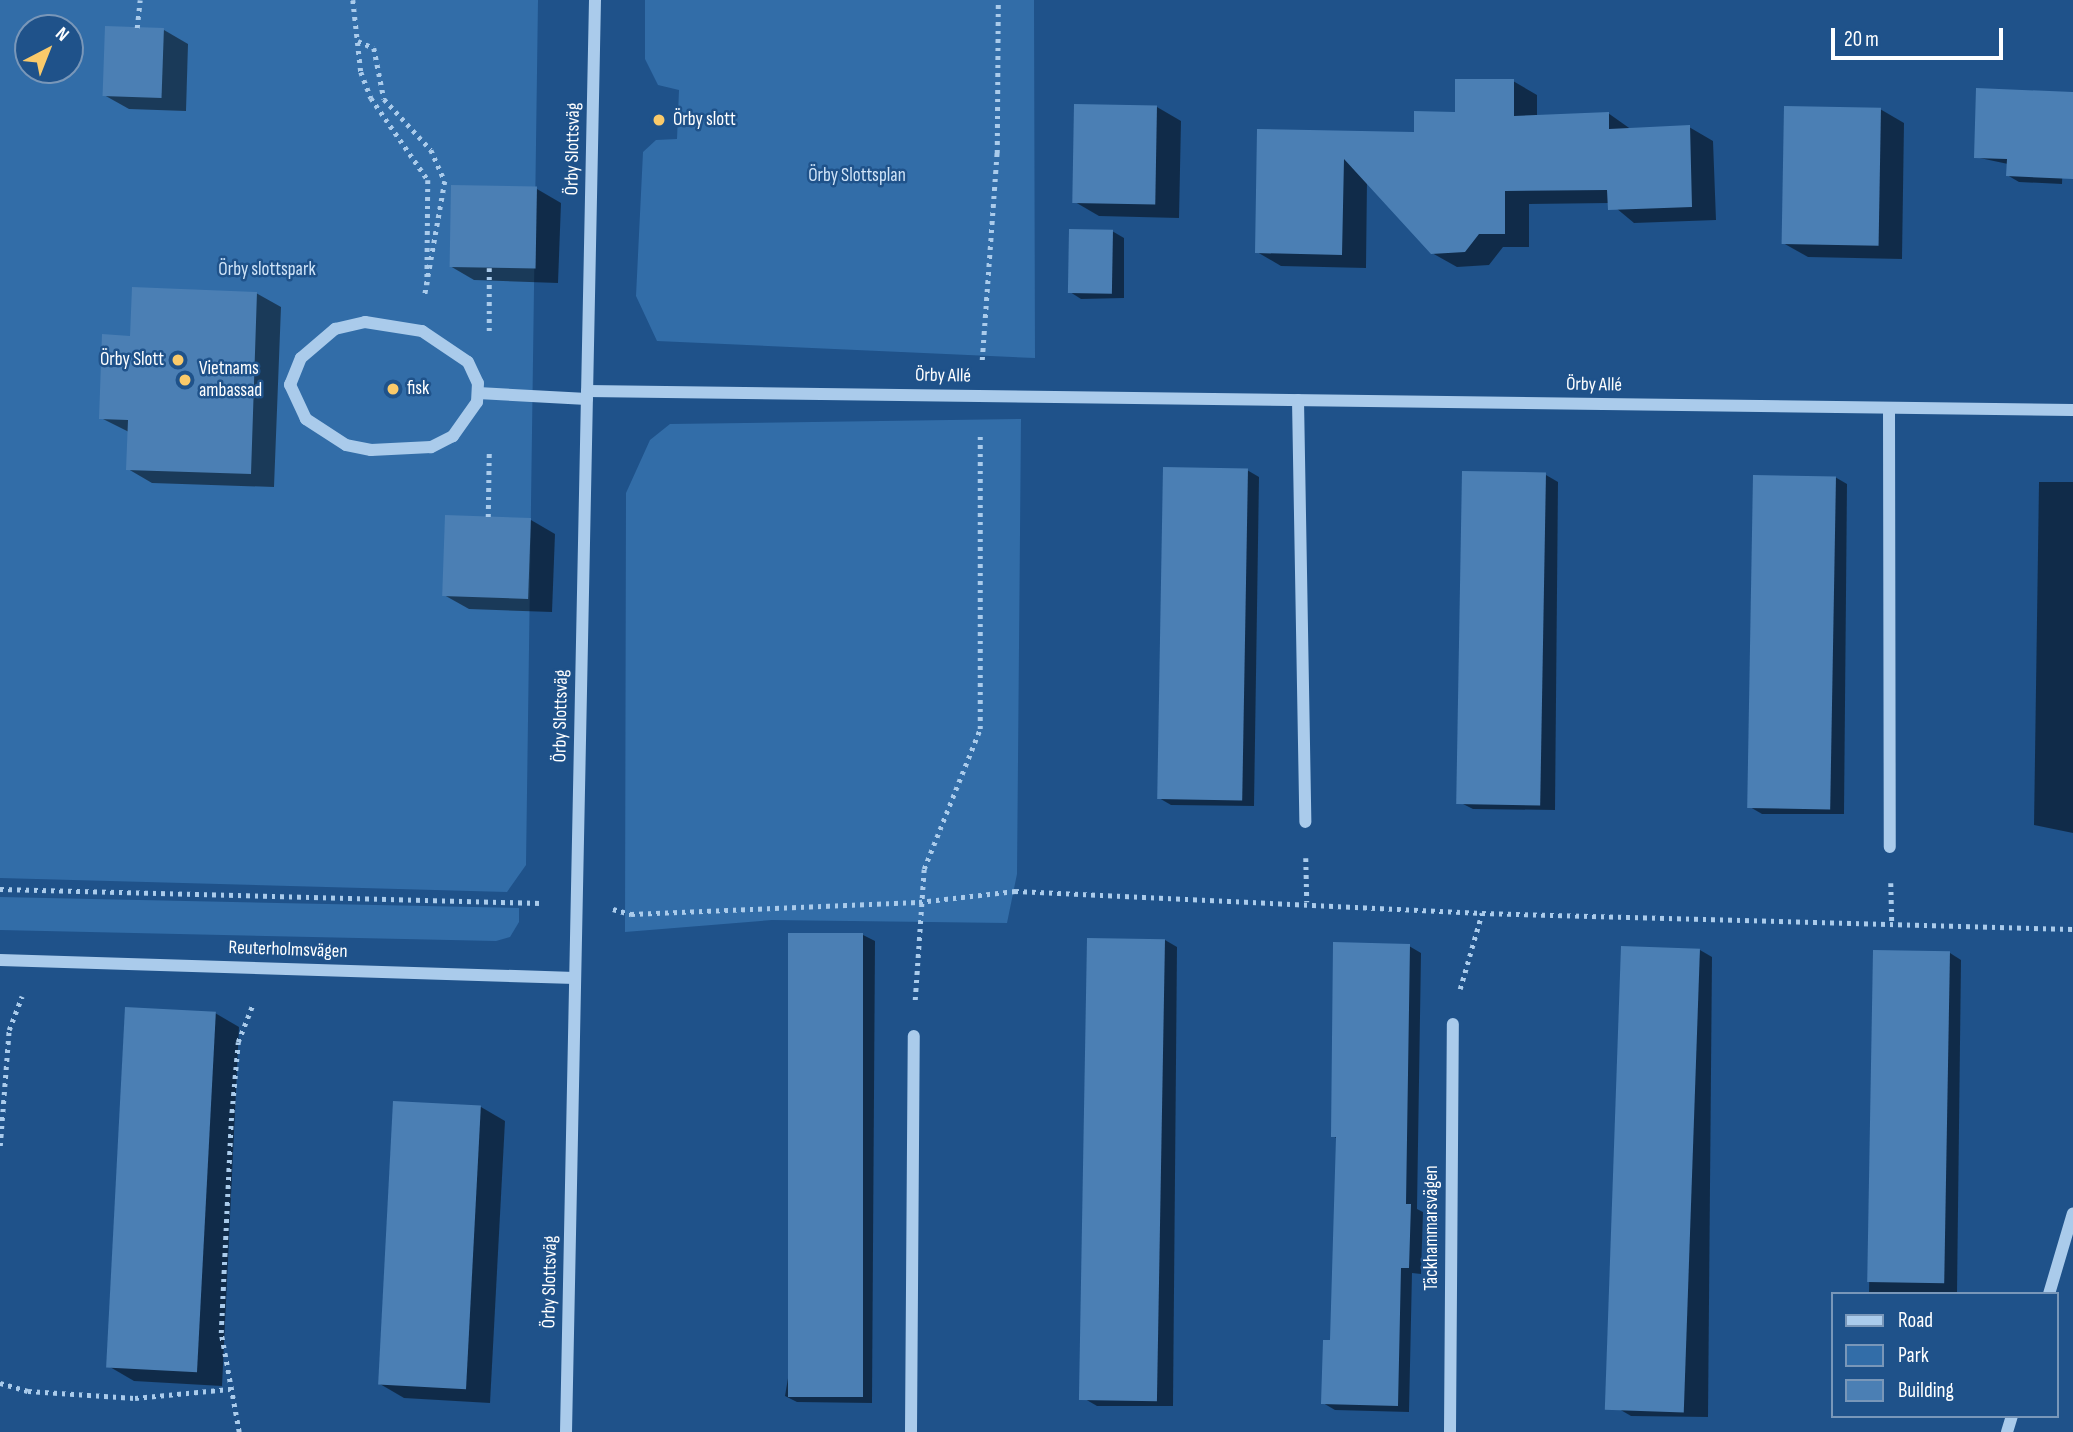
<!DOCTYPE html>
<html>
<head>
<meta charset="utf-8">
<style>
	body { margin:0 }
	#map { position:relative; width:2073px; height:1432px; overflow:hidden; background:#1f528a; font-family:"Sofia Sans Condensed",sans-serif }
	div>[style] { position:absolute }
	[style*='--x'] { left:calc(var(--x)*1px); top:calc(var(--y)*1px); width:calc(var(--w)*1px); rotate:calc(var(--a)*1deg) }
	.green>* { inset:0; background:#326da8 }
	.shadow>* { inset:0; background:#0007 }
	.building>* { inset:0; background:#4b7fb4; transform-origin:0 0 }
	.path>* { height:4.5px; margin-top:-2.25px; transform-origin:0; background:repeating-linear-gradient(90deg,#aacbeb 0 3.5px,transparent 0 8.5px) }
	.minor>* { height:12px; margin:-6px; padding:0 6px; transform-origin:6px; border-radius:6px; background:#aacbeb }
	.dots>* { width:19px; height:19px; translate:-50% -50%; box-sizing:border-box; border:4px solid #1f528a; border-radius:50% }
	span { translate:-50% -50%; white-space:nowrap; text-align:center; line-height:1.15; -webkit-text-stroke:5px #1f528a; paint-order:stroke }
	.poi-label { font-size:19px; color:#fff }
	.left { translate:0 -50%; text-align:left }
	.right { translate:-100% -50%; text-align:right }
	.street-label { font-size:19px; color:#fff }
	.park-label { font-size:19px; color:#d0e4f8 }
	.legend { position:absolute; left:1831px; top:1292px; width:228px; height:126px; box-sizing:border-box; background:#1f528a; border:2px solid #7997b9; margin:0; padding:9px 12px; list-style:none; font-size:21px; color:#fff }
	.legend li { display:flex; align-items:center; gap:14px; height:35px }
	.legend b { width:35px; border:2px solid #7997b9 }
	.north { position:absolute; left:14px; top:14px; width:70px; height:70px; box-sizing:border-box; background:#1f528a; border:2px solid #7997b9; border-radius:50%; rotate:42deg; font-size:19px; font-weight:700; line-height:28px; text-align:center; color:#fff }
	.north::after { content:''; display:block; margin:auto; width:24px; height:32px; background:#faca6a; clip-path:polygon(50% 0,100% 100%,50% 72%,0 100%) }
	.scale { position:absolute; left:1831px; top:28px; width:172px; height:32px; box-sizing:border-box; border:4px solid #fff; border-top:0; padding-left:9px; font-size:21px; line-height:24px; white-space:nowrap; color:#fff; -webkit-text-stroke:5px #1f528a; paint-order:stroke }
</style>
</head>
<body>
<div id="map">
	<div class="green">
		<i style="clip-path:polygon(evenodd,0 0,538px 0,526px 865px,507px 892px,0 878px,0 0,28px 28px,70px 28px,70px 70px,28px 70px,28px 28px)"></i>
		<i style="clip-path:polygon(645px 0,1034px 0,1035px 358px,657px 341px,636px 296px,643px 152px,656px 140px,677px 139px,679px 90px,658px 85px,645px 59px)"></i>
		<i style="clip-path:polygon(1021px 419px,1017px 874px,1007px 923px,772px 920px,625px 932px,626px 493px,650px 440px,670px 424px)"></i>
		<i style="clip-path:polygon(0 897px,519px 908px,519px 922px,510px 937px,496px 941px,0 930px)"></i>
	</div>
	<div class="shadow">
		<i style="clip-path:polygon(164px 30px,188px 44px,186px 111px,129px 109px,104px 95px)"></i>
		<i style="clip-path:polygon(1513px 81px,1537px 95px,1537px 116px,1608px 113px,1632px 130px,1689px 127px,1713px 141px,1716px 220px,1634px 223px,1610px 203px,1529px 204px,1529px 247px,1503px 247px,1489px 265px,1457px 267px,1432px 253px,1367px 182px,1366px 268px,1281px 266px,1257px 252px,1258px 131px,1416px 134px)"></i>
		<i style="clip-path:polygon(2073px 94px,2073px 157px,2063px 156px,2062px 184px,2019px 182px,2007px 175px,2008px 164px,1975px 157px)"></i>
		<i style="clip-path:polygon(1157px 107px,1181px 121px,1179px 218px,1099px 216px,1075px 202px)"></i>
		<i style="clip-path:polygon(1880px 109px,1904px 123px,1902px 259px,1808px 257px,1783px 243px)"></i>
		<i style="clip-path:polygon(537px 189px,561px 203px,558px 283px,474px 280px,450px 266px)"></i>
		<i style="clip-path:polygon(1112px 231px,1124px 238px,1124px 298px,1081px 299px,1070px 292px)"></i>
		<i style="clip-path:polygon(256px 293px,281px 307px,274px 487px,152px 483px,128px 469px,129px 432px,101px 418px,132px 338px)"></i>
		<i style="clip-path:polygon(1247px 470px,1259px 477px,1254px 806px,1171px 805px,1159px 798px)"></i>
		<i style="clip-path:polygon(1546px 475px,1558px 482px,1555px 810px,1473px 809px,1461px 803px)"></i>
		<i style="clip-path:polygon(1835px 477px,1847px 484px,1844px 814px,1762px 814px,1750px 807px)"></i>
		<i style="clip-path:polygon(2039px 482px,2073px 482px,2073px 833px,2034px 825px)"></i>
		<i style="clip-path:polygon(531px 520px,555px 534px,552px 612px,469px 609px,444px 595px)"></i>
		<i style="clip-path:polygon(863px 935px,875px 941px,872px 1403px,797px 1402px,785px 1396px)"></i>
		<i style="clip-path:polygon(1165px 940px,1177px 947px,1173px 1406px,1097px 1406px,1085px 1399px)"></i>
		<i style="clip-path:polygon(1409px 946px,1421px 953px,1417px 1209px,1423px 1212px,1421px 1274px,1412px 1273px,1409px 1412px,1335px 1410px,1323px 1403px,1332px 1342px,1338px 1139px,1333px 1136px)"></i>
		<i style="clip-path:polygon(1700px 950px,1712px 957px,1708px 1417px,1631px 1416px,1619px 1409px)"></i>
		<i style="clip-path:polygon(1875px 952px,1950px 953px,1961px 960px,1957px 1294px,1869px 1294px)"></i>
		<i style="clip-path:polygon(215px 1013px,239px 1027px,222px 1386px,134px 1381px,110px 1367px)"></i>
		<i style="clip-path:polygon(395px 1102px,481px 1107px,505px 1121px,490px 1403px,404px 1398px,380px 1384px)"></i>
		<i style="clip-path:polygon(1878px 1416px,1956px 1416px,1956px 1418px)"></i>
	</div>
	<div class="building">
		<i style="left:105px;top:26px;width:59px;height:70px;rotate:2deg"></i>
		<i style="clip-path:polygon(1455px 79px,1514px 79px,1514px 116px,1609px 112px,1609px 129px,1690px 125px,1692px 207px,1608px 210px,1607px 190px,1505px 191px,1505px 234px,1479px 234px,1465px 252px,1431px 254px,1344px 159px,1342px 255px,1255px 253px,1257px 129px,1414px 132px,1414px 111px,1455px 112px)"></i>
		<i style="clip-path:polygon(1976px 88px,2073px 92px,2073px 179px,2006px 176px,2007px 159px,1974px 158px)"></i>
		<i style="left:1074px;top:104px;width:83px;height:99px;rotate:1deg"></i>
		<i style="left:1784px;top:106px;width:97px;height:138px;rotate:1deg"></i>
		<i style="left:451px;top:185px;width:86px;height:82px;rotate:1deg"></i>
		<i style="left:1069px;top:229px;width:44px;height:64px;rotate:1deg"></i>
		<i style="clip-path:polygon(132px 287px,257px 292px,251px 474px,126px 470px,128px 420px,99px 419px,102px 334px,130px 336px)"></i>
		<i style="left:1163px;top:467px;width:85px;height:332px;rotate:1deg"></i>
		<i style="left:1462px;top:471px;width:84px;height:333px;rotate:1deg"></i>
		<i style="left:1753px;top:475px;width:83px;height:333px;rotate:1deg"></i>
		<i style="left:445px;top:515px;width:86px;height:81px;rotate:2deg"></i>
		<i style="left:788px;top:933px;width:75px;height:464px"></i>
		<i style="left:1087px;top:938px;width:78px;height:462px;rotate:1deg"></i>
		<i style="clip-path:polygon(1333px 942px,1410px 944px,1406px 1204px,1411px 1204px,1409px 1268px,1401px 1268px,1398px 1406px,1321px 1404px,1323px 1340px,1330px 1340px,1336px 1137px,1331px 1137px)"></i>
		<i style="left:1621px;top:946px;width:79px;height:464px;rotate:2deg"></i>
		<i style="left:1873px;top:950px;width:77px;height:332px;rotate:1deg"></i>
		<i style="left:125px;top:1007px;width:91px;height:361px;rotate:3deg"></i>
		<i style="left:393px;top:1101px;width:88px;height:284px;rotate:3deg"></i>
	</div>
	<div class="path">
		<i style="--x:353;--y:0;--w:72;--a:83.7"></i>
		<i style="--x:361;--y:72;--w:28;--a:69"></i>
		<i style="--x:371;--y:98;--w:100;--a:55.2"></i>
		<i style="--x:428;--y:180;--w:105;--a:90.5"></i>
		<i style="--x:137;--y:28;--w:28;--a:-84"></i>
		<i style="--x:358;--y:41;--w:17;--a:24"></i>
		<i style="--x:374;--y:48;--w:52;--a:78.9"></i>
		<i style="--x:384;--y:99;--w:69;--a:47.3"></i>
		<i style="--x:431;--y:150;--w:34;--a:66"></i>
		<i style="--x:445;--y:181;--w:116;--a:100"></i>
		<i style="--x:489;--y:331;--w:63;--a:-90"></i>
		<i style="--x:982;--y:360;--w:208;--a:-85.9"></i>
		<i style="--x:997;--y:153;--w:153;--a:-89.6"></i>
		<i style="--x:488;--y:517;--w:66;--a:-89.1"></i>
		<i style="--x:1306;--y:858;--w:44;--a:88.7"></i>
		<i style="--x:1891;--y:883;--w:41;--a:88.6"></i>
		<i style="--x:0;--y:889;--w:541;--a:1.48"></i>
		<i style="--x:613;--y:909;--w:19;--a:16"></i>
		<i style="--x:631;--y:914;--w:288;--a:-2.4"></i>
		<i style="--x:919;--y:902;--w:97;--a:-6.5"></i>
		<i style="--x:1015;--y:891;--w:468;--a:2.7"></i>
		<i style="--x:1482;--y:913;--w:591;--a:1.55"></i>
		<i style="--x:1460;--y:989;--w:79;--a:-73.9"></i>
		<i style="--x:915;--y:1000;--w:131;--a:-86.1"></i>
		<i style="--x:924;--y:869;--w:151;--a:-68.2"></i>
		<i style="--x:980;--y:729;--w:297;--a:-90"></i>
		<i style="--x:0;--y:1146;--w:116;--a:-85.6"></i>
		<i style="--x:9;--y:1030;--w:36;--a:-69"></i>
		<i style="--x:0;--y:1383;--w:29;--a:16"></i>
		<i style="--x:28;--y:1391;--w:107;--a:3.7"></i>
		<i style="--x:135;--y:1398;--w:95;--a:-5.4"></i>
		<i style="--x:239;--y:1432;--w:101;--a:-100.3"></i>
		<i style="--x:221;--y:1333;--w:212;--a:-87.3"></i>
		<i style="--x:231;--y:1121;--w:79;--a:-84.9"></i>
		<i style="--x:238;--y:1042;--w:41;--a:-68.5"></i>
	</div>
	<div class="minor">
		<i style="--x:365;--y:322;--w:58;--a:9"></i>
		<i style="--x:422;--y:331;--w:55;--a:34"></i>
		<i style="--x:468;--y:362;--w:23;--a:65"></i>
		<i style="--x:478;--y:383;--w:19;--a:93"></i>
		<i style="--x:477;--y:402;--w:42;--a:125.2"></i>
		<i style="--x:453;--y:436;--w:25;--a:153"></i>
		<i style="--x:431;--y:447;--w:60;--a:177.1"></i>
		<i style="--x:371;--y:450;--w:25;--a:-169"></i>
		<i style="--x:346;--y:445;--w:48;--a:-147"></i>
		<i style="--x:306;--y:419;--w:38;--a:-115"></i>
		<i style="--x:290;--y:385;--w:29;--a:-68"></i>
		<i style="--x:301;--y:358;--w:45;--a:-40.5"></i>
		<i style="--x:335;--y:329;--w:31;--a:-13"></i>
		<i style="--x:587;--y:391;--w:1486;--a:0.73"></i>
		<i style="--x:478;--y:393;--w:109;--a:3.2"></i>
		<i style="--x:1298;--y:400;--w:422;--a:89"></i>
		<i style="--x:1889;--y:408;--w:439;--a:89.9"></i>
		<i style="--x:0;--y:960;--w:575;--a:1.79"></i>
		<i style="--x:2049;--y:1294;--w:84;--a:-73.5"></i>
		<i style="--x:566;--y:1432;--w:1432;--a:-88.84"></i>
		<i style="--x:911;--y:1432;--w:396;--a:-89.6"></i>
		<i style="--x:1450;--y:1432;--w:408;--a:-89.6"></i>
		<i style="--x:2007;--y:1432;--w:17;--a:-73"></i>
	</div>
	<div class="dots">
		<i style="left:659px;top:120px;background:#faca6a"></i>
		<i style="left:178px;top:360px;background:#faca6a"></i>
		<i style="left:185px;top:380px;background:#faca6a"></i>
		<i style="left:393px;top:389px;background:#faca6a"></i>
	</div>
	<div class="poi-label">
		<span class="left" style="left:673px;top:120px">Örby slott</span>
		<span class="right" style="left:164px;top:360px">Örby Slott</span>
		<span class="left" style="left:199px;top:380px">Vietnams<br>ambassad</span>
		<span class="left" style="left:407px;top:389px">fisk</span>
	</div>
	<div class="street-label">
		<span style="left:573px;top:149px;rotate:-89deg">Örby Slottsväg</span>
		<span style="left:943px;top:376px;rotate:1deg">Örby Allé</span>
		<span style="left:1594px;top:385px;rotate:1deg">Örby Allé</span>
		<span style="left:561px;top:716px;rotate:-89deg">Örby Slottsväg</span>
		<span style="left:288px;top:950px;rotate:2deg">Reuterholmsvägen</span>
		<span style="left:1432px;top:1228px;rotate:-90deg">Täckhammarsvägen</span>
		<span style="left:550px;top:1282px;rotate:-89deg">Örby Slottsväg</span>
	</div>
	<div class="park-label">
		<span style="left:857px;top:176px">Örby Slottsplan</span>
		<span style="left:267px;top:270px">Örby slottspark</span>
	</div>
	<ul class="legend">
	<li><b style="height:9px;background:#aacbeb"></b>Road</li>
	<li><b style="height:19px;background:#326da8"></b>Park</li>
	<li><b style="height:19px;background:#4b7fb4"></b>Building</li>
	</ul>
	<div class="north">N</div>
	<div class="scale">20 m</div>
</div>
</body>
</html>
